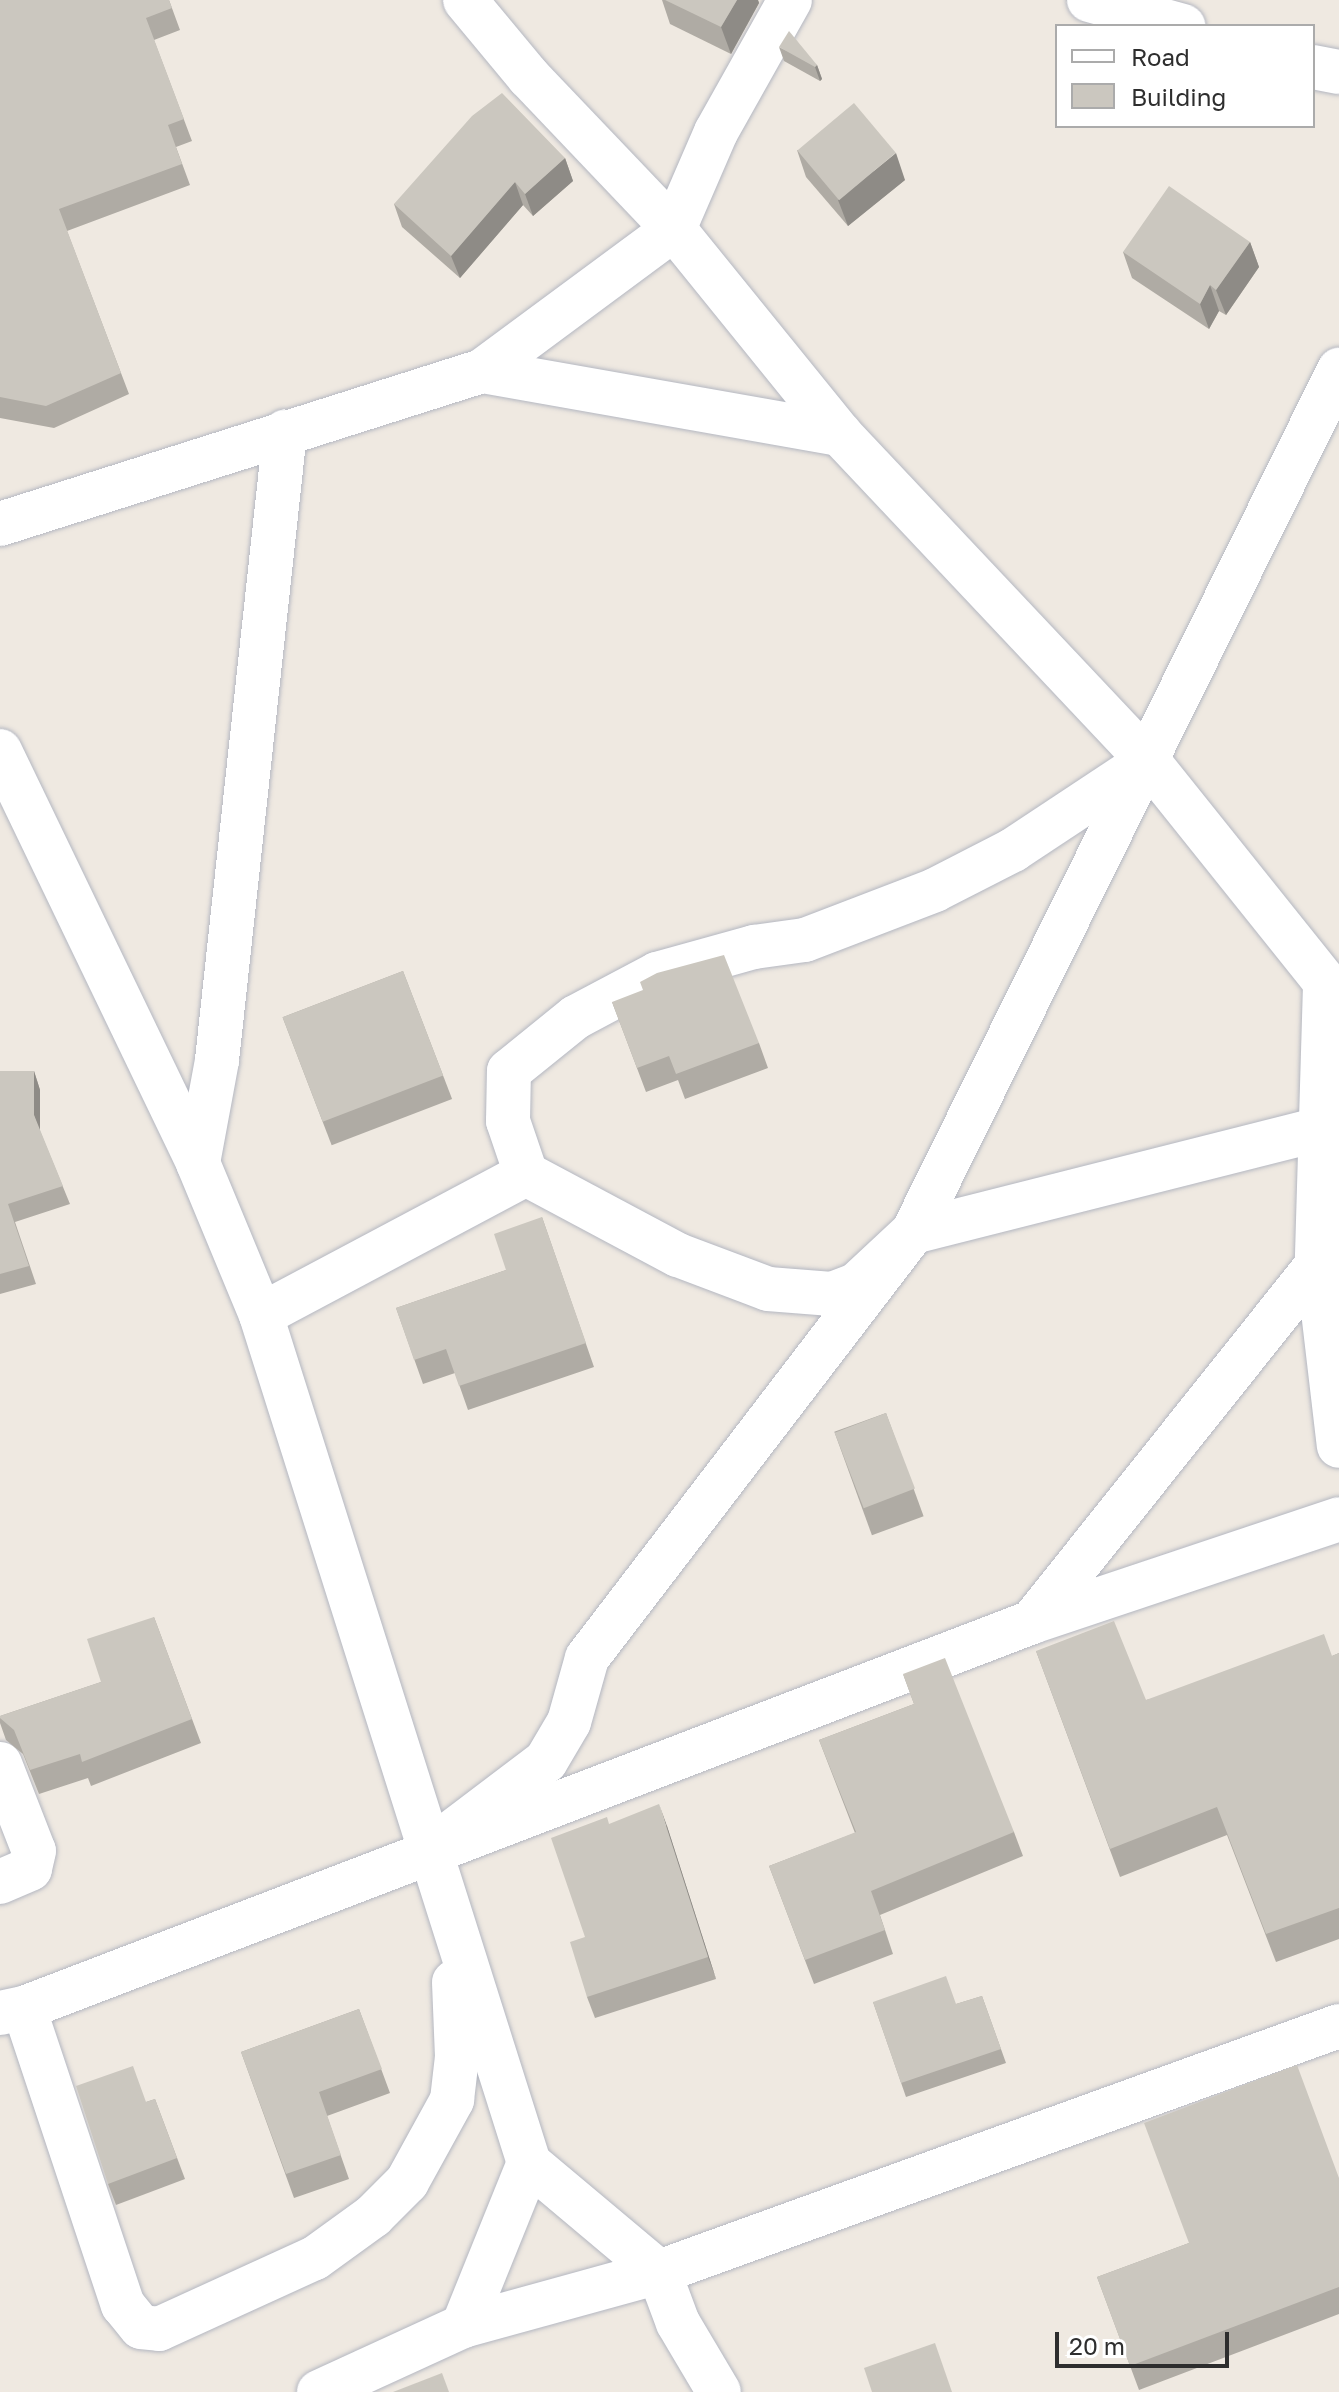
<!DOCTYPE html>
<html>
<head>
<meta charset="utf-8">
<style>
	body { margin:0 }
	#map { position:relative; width:1339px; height:2392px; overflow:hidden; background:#efe9e1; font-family:"Golos Text",sans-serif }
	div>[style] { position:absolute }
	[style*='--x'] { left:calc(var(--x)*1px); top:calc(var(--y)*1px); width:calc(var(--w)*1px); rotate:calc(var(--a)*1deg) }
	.roads { filter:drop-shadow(0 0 2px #b4b7c1) drop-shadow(0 0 2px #b4b7c1) }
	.minor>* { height:44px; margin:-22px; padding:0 22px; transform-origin:22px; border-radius:22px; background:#fff }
	.wall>* { inset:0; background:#afaba4; transform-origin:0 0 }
	.shaded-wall>* { inset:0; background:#8e8b86 }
	.building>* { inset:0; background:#cbc7bf; transform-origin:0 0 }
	span { translate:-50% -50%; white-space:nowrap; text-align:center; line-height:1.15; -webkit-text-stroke:6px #fff; paint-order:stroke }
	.legend { position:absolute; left:1055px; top:24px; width:260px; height:104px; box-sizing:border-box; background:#fff; border:2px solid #ababab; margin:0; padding:10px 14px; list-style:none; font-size:24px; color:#2e2e2e }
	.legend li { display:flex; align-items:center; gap:16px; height:40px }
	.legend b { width:40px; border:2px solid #ababab }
	.scale { position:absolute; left:1055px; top:2332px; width:174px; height:36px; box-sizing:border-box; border:4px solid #2e2e2e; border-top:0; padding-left:10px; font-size:24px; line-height:28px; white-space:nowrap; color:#2e2e2e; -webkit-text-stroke:6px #fff; paint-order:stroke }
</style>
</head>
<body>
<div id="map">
	<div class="roads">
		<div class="minor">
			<i style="--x:465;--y:0;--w:100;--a:50.3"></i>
			<i style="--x:529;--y:77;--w:210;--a:46.4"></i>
			<i style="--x:674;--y:229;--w:264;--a:51"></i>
			<i style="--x:840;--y:434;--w:449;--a:46.7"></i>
			<i style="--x:1148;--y:761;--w:305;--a:51.3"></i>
			<i style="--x:1089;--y:0;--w:98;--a:15.5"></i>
			<i style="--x:1313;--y:67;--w:26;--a:11"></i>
			<i style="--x:482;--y:371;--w:239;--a:-36.5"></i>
			<i style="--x:674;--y:229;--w:106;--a:-66.6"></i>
			<i style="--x:716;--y:132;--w:151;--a:-60.7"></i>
			<i style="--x:0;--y:524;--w:506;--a:-17.61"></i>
			<i style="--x:482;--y:371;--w:364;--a:10"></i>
			<i style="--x:0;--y:751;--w:457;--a:64.3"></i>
			<i style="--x:198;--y:1163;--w:165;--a:67.5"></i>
			<i style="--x:261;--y:1315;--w:889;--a:72.46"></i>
			<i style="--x:529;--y:2163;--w:170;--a:40"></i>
			<i style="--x:659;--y:2272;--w:54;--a:69.6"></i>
			<i style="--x:678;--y:2323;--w:80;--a:59.3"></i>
			<i style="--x:1325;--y:985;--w:275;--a:91.7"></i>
			<i style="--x:1317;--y:1260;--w:187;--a:83.3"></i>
			<i style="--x:198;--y:1163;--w:105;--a:-79.5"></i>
			<i style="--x:217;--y:1060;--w:632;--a:-83.82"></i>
			<i style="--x:526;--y:1174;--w:56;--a:-108.8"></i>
			<i style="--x:508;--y:1121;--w:50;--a:-88.9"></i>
			<i style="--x:509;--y:1071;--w:86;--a:-38.9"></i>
			<i style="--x:576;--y:1017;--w:92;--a:-28"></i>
			<i style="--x:657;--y:974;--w:101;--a:-15.6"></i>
			<i style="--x:754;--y:947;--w:51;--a:-7.8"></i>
			<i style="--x:805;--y:940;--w:139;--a:-21"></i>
			<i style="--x:935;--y:890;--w:88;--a:-27.1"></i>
			<i style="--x:1013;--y:850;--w:159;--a:-33.5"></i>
			<i style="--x:261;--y:1315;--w:300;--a:-28"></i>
			<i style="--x:526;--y:1174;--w:172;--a:28.1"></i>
			<i style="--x:678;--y:1255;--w:96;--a:20.7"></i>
			<i style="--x:768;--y:1289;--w:64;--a:4.5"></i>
			<i style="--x:832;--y:1294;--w:26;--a:-21"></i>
			<i style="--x:856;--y:1285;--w:78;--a:-42.9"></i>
			<i style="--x:913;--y:1232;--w:424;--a:-14.2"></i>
			<i style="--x:1032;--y:1622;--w:492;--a:-51.4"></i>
			<i style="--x:0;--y:1764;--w:93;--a:68.7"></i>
			<i style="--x:34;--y:1851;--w:18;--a:103"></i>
			<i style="--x:30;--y:1869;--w:33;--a:157"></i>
			<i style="--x:431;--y:1848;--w:144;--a:-37.1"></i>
			<i style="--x:546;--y:1761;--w:45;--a:-59.5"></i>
			<i style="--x:569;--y:1722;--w:66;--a:-74.3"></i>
			<i style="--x:587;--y:1658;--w:536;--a:-52.57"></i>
			<i style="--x:913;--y:1232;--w:962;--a:-63.7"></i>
			<i style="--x:24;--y:2008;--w:313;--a:71.6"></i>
			<i style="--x:123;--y:2305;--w:28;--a:51"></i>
			<i style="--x:141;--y:2327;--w:18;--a:6"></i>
			<i style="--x:159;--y:2329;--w:171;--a:-24.5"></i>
			<i style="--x:315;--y:2258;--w:72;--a:-35.9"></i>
			<i style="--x:373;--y:2216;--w:48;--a:-45"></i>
			<i style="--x:407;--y:2182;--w:94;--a:-61.2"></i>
			<i style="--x:452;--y:2100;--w:43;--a:-83.4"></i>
			<i style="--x:457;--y:2057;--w:75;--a:-92.3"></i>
			<i style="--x:0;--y:2013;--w:25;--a:-12"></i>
			<i style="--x:24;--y:2008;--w:1079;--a:-20.95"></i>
			<i style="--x:1032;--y:1622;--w:324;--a:-18.5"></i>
			<i style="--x:463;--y:2326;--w:203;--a:-15.4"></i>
			<i style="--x:659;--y:2272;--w:723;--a:-19.89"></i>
			<i style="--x:319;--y:2392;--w:158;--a:-24.6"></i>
			<i style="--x:463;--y:2326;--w:176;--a:-68"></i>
		</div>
	</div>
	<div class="wall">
		<i style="clip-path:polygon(0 0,169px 0,180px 30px,154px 40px,192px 141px,176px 147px,190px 185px,67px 231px,129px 394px,54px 428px,0 418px)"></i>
		<i style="clip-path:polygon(662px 0,758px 0,759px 3px,731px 54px,670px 24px)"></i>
		<i style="clip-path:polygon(779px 47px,817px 65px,822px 79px,820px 81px,784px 61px)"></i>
		<i style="clip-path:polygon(797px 150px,905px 180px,848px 226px,806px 177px)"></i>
		<i style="clip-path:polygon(565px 158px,573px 181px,533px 216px,523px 205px,460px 278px,402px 227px,394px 204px)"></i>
		<i style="clip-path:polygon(1250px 242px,1259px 267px,1226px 315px,1219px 311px,1209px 329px,1132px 278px,1123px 252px)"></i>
		<i style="left:403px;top:971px;width:137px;height:129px;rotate:69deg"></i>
		<i style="clip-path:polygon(612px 1002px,759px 1043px,768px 1068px,685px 1099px,678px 1080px,646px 1092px)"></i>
		<i style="clip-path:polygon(0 1071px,34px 1071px,40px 1090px,40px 1131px,70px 1204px,15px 1222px,36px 1284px,0 1294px)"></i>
		<i style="clip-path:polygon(542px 1217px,594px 1367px,468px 1410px,455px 1373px,423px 1384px,396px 1308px,506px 1270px)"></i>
		<i style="left:886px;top:1413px;width:110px;height:55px;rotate:70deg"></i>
		<i style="clip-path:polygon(154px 1617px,201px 1743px,91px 1786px,88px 1778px,39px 1794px,23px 1754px,6px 1740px,0 1723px,0 1716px,101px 1682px)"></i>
		<i style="clip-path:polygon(1036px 1651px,1146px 1700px,1332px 1656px,1339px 1653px,1339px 1939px,1276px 1962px,1227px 1835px,1120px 1877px)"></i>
		<i style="clip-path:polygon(903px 1674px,1014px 1832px,1023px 1856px,880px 1915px,893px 1954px,814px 1984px,769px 1866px,855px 1833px,819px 1740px,914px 1704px)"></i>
		<i style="clip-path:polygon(609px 1824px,667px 1826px,716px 1979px,595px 2018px,587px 1997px,585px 1937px)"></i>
		<i style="clip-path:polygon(982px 1996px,1006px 2063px,906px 2097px,873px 2002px,956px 2004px)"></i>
		<i style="clip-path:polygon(359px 2009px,390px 2093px,327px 2116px,349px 2179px,294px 2198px,241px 2052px)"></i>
		<i style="clip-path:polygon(155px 2099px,185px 2179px,116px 2205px,108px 2184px,146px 2102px)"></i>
		<i style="clip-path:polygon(1339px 2178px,1339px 2314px,1139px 2390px,1097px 2277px,1189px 2243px)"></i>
	</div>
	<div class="shaded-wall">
		<i style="clip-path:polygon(737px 0,758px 0,759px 3px,731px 54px,721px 27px)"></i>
		<i style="clip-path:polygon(817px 65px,822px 79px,820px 81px,815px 67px)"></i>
		<i style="clip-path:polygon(896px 153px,905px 180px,848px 226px,838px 200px)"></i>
		<i style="clip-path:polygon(565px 158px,573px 181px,533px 216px,525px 194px)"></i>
		<i style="clip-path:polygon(515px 182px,523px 205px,460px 278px,451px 256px)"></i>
		<i style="clip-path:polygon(1250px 242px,1259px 267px,1226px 315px,1216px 290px)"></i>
		<i style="clip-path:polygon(1210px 285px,1219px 311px,1209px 329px,1200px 304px)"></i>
		<i style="clip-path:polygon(34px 1071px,40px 1090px,40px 1133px,34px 1115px)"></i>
		<i style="clip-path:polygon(659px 1804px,667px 1826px,716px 1979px,708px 1957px)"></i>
	</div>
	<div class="building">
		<i style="clip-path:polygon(0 0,169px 0,172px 8px,146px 18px,184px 119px,168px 125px,182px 164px,59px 209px,121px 373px,46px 406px,0 397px)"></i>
		<i style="clip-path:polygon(665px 0,737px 0,721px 27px)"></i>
		<i style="clip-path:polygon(789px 31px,817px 65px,815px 67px,779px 47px)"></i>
		<i style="clip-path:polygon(502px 93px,565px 158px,525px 194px,515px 182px,451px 256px,394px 204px,472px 116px)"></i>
		<i style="left:854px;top:103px;width:65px;height:74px;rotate:50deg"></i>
		<i style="clip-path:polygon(1169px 186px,1250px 242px,1216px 290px,1210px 285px,1200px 304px,1123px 252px)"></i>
		<i style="clip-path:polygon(724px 955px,759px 1043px,676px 1074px,669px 1056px,637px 1068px,612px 1002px,643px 990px,640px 982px,657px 973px)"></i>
		<i style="left:403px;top:971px;width:112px;height:129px;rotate:69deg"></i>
		<i style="clip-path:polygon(0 1071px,34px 1071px,34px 1115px,63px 1186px,8px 1204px,29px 1266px,0 1274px)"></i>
		<i style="clip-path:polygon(542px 1217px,586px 1343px,459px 1386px,446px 1349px,414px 1360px,396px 1308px,506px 1270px,494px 1234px)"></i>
		<i style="left:886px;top:1413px;width:81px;height:55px;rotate:69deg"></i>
		<i style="clip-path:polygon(154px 1617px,192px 1719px,82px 1762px,80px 1754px,30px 1770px,14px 1730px,0 1718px,0 1716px,101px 1682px,87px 1639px)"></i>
		<i style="clip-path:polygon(1114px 1621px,1146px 1700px,1324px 1634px,1332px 1656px,1339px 1653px,1339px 1908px,1266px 1934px,1217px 1807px,1110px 1849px,1036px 1651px)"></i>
		<i style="clip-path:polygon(945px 1658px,1014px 1832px,871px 1891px,885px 1930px,805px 1960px,769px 1866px,856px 1832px,819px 1740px,914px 1704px,903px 1674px)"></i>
		<i style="clip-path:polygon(659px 1804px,708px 1957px,587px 1997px,570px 1942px,585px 1937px,551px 1838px,607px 1817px,609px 1824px)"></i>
		<i style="clip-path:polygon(946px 1976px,956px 2004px,982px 1996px,1001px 2049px,901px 2083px,873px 2002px)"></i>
		<i style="clip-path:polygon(359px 2009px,382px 2069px,319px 2092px,341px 2155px,286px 2174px,241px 2052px)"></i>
		<i style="clip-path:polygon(1297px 2065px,1339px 2178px,1339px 2287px,1130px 2366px,1097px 2277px,1189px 2243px,1144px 2123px)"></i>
		<i style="clip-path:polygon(133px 2066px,146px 2102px,155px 2099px,177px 2158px,108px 2184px,76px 2086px)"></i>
		<i style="clip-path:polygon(935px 2343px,952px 2392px,872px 2392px,864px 2368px)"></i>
		<i style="clip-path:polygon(442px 2373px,449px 2392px,393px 2392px)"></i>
	</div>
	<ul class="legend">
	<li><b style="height:10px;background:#fff"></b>Road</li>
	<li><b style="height:22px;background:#cbc7bf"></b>Building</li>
	</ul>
	<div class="scale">20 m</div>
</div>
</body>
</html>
